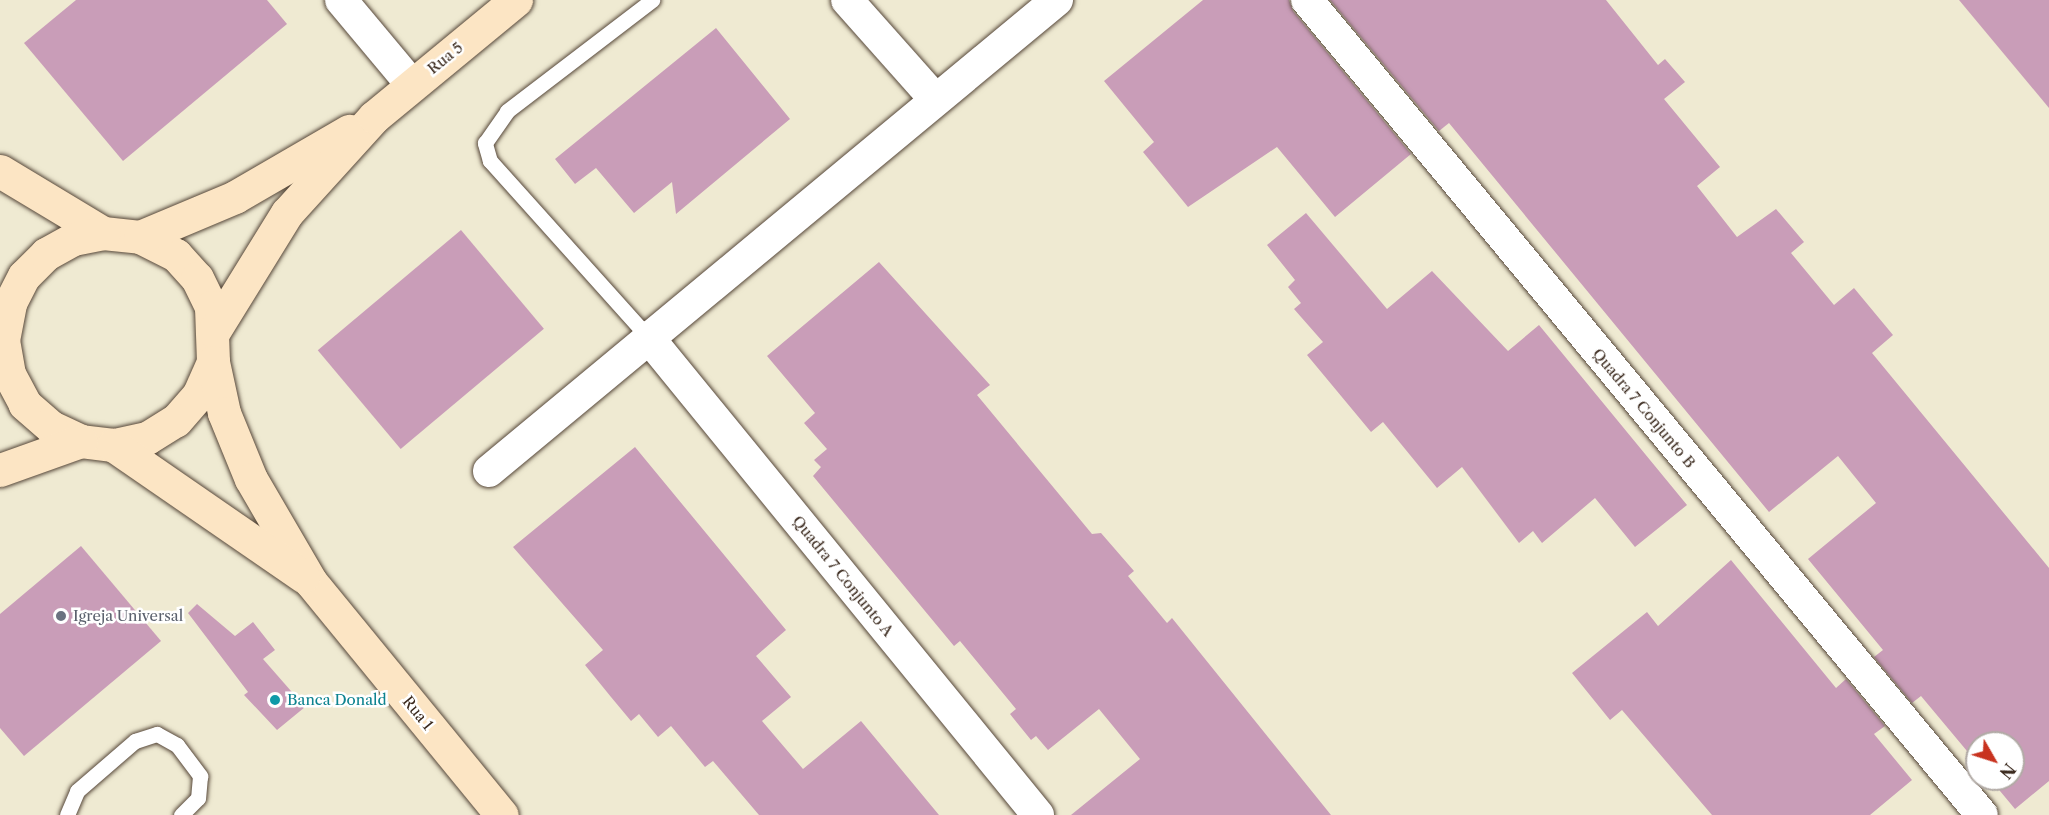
<!DOCTYPE html>
<html>
<head>
<meta charset="utf-8">
<style>
	body { margin:0 }
	#map { position:relative; width:2049px; height:815px; overflow:hidden; background:#efead2; font-family:"Libre Caslon Text",serif }
	div>[style] { position:absolute }
	[style*='--x'] { left:calc(var(--x)*1px); top:calc(var(--y)*1px); width:calc(var(--w)*1px); rotate:calc(var(--a)*1deg) }
	.building>* { inset:0; background:#c99db8; transform-origin:0 0 }
	.roads { filter:drop-shadow(0 0 2px #564739) drop-shadow(0 0 2px #564739) }
	.lane>* { height:15px; margin:-7.5px; padding:0 7.5px; transform-origin:7.5px; border-radius:7.5px; background:#fff }
	.street>* { height:32px; margin:-16px; padding:0 16px; transform-origin:16px; border-radius:16px; background:#fff }
	.secondary>* { height:33px; margin:-16.5px; padding:0 16.5px; transform-origin:16.5px; border-radius:16.5px; background:#fce5c4 }
	.dots>* { width:16px; height:16px; translate:-50% -50%; box-sizing:border-box; border:3px solid #fff; border-radius:50% }
	span { translate:-50% -50%; white-space:nowrap; text-align:center; line-height:1.15; -webkit-text-stroke:5px #fff; paint-order:stroke }
	.street-label { font-size:15px; color:#3b2a1e }
	.worship-label { font-size:15px; color:#5b616d }
	.left { translate:0 -50%; text-align:left }
	.culture-label { font-size:15px; color:#0d838f }
	.north { position:absolute; left:1965px; top:731px; width:60px; height:60px; box-sizing:border-box; background:#fff; border:2px solid #b1aaa5; border-radius:50%; rotate:129deg; font-size:16px; font-weight:700; line-height:24px; text-align:center; color:#3b2a1e }
	.north::after { content:''; display:block; margin:auto; width:21px; height:27px; background:#c8321e; clip-path:polygon(50% 0,100% 100%,50% 72%,0 100%) }
</style>
</head>
<body>
<div id="map">
	<div class="building">
		<i style="clip-path:polygon(76px 0,267px 0,287px 24px,123px 161px,24px 43px)"></i>
		<i style="clip-path:polygon(1203px 0,1289px 0,1293px 11px,1411px 154px,1335px 217px,1277px 147px,1188px 207px,1143px 152px,1154px 142px,1104px 81px)"></i>
		<i style="clip-path:polygon(1330px 0,1606px 0,1658px 65px,1665px 59px,1685px 82px,1664px 99px,1720px 167px,1697px 186px,1737px 237px,1776px 209px,1804px 242px,1791px 253px,1834px 305px,1854px 288px,1893px 335px,1872px 353px,2049px 568px,2049px 781px,2015px 809px,1990px 779px,2013px 779px,2013px 743px,1977px 743px,1977px 763px,1921px 696px,1912px 703px,1874px 657px,1883px 650px,1808px 559px,1876px 503px,1838px 456px,1769px 512px,1449px 123px,1439px 131px)"></i>
		<i style="clip-path:polygon(1959px 0,2049px 0,2049px 108px)"></i>
		<i style="clip-path:polygon(716px 28px,790px 119px,676px 214px,672px 182px,634px 213px,596px 168px,575px 184px,555px 159px)"></i>
		<i style="clip-path:polygon(1306px 213px,1387px 309px,1432px 271px,1508px 351px,1539px 325px,1687px 505px,1635px 547px,1595px 498px,1542px 543px,1533px 531px,1519px 543px,1462px 467px,1437px 488px,1383px 422px,1371px 432px,1307px 355px,1323px 342px,1294px 309px,1301px 303px,1288px 287px,1295px 280px,1267px 245px)"></i>
		<i style="left:461px;top:230px;width:129px;height:187px;rotate:50deg"></i>
		<i style="clip-path:polygon(879px 262px,990px 385px,977px 395px,1092px 534px,1101px 533px,1134px 571px,1128px 576px,1167px 623px,1172px 618px,1331px 815px,1071px 815px,1140px 759px,1099px 709px,1048px 750px,1036px 736px,1031px 740px,1010px 714px,1016px 709px,960px 641px,954px 646px,813px 476px,821px 467px,814px 460px,827px 449px,804px 423px,815px 413px,767px 356px)"></i>
		<i style="clip-path:polygon(635px 447px,786px 630px,756px 656px,791px 697px,762px 721px,803px 769px,861px 721px,939px 815px,759px 815px,713px 761px,705px 767px,671px 726px,658px 737px,639px 714px,631px 721px,611px 697px,585px 665px,603px 650px,513px 547px)"></i>
		<i style="clip-path:polygon(81px 546px,161px 641px,24px 756px,0 728px,0 614px)"></i>
		<i style="clip-path:polygon(1731px 560px,1836px 688px,1846px 679px,1885px 726px,1874px 734px,1912px 780px,1870px 815px,1712px 815px,1622px 710px,1610px 720px,1572px 673px,1647px 612px,1658px 626px)"></i>
		<i style="clip-path:polygon(197px 604px,235px 636px,253px 622px,275px 650px,263px 659px,305px 707px,277px 730px,244px 695px,248px 692px,188px 613px)"></i>
	</div>
	<div class="roads">
		<div class="lane">
			<i style="--x:648;--y:337;--w:237;--a:-131.9"></i>
			<i style="--x:490;--y:161;--w:19;--a:-106"></i>
			<i style="--x:485;--y:143;--w:39;--a:-55"></i>
			<i style="--x:507;--y:111;--w:183;--a:-37.4"></i>
			<i style="--x:67;--y:815;--w:26;--a:-67"></i>
			<i style="--x:77;--y:791;--w:77;--a:-40.8"></i>
			<i style="--x:135;--y:741;--w:23;--a:-18"></i>
			<i style="--x:157;--y:734;--w:23;--a:29"></i>
			<i style="--x:177;--y:745;--w:39;--a:53"></i>
			<i style="--x:200;--y:776;--w:22;--a:95"></i>
			<i style="--x:198;--y:798;--w:24;--a:135"></i>
		</div>
		<div class="street">
			<i style="--x:341;--y:0;--w:111;--a:50.1"></i>
			<i style="--x:847;--y:0;--w:132;--a:48.4"></i>
			<i style="--x:1307;--y:0;--w:1058;--a:50.37"></i>
			<i style="--x:648;--y:337;--w:617;--a:50.79"></i>
			<i style="--x:489;--y:471;--w:738;--a:-39.67"></i>
		</div>
		<div class="secondary">
			<i style="--x:0;--y:171;--w:120;--a:31"></i>
			<i style="--x:103;--y:233;--w:37;--a:6"></i>
			<i style="--x:140;--y:237;--w:40;--a:26.6"></i>
			<i style="--x:176;--y:255;--w:31;--a:48"></i>
			<i style="--x:197;--y:278;--w:32;--a:64"></i>
			<i style="--x:211;--y:307;--w:55;--a:87.9"></i>
			<i style="--x:213;--y:362;--w:35;--a:114"></i>
			<i style="--x:199;--y:394;--w:35;--a:131"></i>
			<i style="--x:176;--y:420;--w:34;--a:148"></i>
			<i style="--x:147;--y:438;--w:35;--a:168"></i>
			<i style="--x:113;--y:445;--w:32;--a:-173"></i>
			<i style="--x:81;--y:441;--w:33;--a:-155"></i>
			<i style="--x:51;--y:427;--w:35;--a:-139"></i>
			<i style="--x:25;--y:404;--w:34;--a:-118"></i>
			<i style="--x:9;--y:374;--w:35;--a:-100"></i>
			<i style="--x:3;--y:340;--w:38;--a:-79"></i>
			<i style="--x:10;--y:303;--w:30;--a:-63"></i>
			<i style="--x:24;--y:276;--w:31;--a:-45"></i>
			<i style="--x:46;--y:254;--w:31;--a:-29"></i>
			<i style="--x:73;--y:239;--w:31;--a:-11"></i>
			<i style="--x:140;--y:237;--w:103;--a:-22.8"></i>
			<i style="--x:235;--y:197;--w:132;--a:-30.1"></i>
			<i style="--x:214;--y:331;--w:139;--a:-58.3"></i>
			<i style="--x:287;--y:213;--w:130;--a:-47.8"></i>
			<i style="--x:374;--y:117;--w:184;--a:-39.5"></i>
			<i style="--x:213;--y:362;--w:52;--a:77.8"></i>
			<i style="--x:224;--y:413;--w:71;--a:67.8"></i>
			<i style="--x:251;--y:479;--w:119;--a:59.8"></i>
			<i style="--x:311;--y:582;--w:301;--a:50.7"></i>
			<i style="--x:113;--y:445;--w:231;--a:34.6"></i>
			<i style="--x:0;--y:470;--w:86;--a:-19.7"></i>
		</div>
	</div>
	<div class="dots">
		<i style="left:61px;top:616px;background:#6b7280"></i>
		<i style="left:275px;top:700px;background:#0f9aa8"></i>
	</div>
	<div class="street-label">
		<span style="left:445px;top:58px;rotate:-39deg">Rua 5</span>
		<span style="left:1644px;top:408px;rotate:50deg">Quadra 7 Conjunto B</span>
		<span style="left:843px;top:576px;rotate:51deg">Quadra 7 Conjunto A</span>
		<span style="left:418px;top:713px;rotate:51deg">Rua 1</span>
	</div>
	<div class="worship-label">
		<span class="left" style="left:73px;top:616px">Igreja Universal</span>
	</div>
	<div class="culture-label">
		<span class="left" style="left:287px;top:700px">Banca Donald</span>
	</div>
	<div class="north">N</div>
</div>
</body>
</html>
